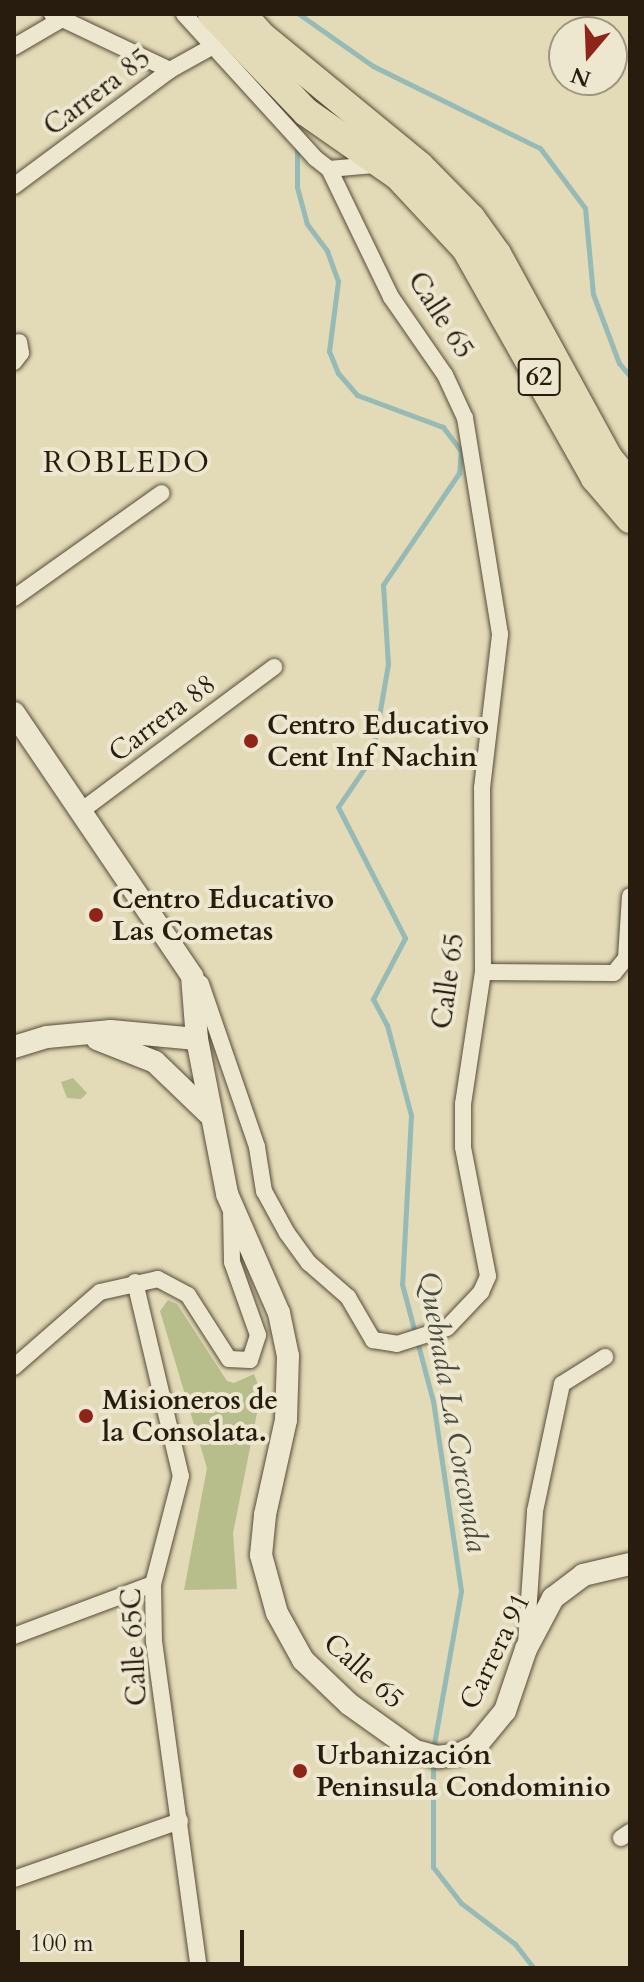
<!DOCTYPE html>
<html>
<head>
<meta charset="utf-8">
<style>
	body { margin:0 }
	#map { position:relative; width:644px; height:1982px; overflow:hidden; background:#e3dab7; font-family:Cardo,serif }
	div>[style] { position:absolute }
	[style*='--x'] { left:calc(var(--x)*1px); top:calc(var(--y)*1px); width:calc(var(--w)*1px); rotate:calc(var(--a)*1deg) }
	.green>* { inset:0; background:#b8be8b }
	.stream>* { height:5px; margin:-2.5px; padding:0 2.5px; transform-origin:2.5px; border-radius:2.5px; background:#96bab5 }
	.roads { filter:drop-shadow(0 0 2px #574c39) drop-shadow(0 0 2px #574c39) }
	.street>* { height:16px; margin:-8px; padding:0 8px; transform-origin:8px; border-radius:8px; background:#ede7d0 }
	.secondary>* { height:22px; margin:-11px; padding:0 11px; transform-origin:11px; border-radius:11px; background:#ede7d0 }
	.highway>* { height:28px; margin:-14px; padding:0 14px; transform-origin:14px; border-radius:14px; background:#e3dab7 }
	.dots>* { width:22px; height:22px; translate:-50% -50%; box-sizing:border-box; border:4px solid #ede7d0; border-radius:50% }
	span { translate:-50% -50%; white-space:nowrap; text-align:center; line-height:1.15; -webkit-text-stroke:8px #ede7d0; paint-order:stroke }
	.shield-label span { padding:2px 6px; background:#ede7d0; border:2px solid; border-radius:6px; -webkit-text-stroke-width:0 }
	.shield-label { font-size:26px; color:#281c0f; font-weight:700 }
	.street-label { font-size:28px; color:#281c0f }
	.poi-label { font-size:28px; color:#281c0f; font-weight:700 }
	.left { translate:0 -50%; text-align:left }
	.neighbourhood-label { font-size:30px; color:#281c0f; letter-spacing:2px }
	.water-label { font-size:30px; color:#494b41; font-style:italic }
	.frame { position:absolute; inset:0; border:16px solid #281c0f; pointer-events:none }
	.north { position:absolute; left:548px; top:16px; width:80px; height:80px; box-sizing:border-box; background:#ede7d0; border:2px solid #9e9683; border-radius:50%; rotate:199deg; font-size:22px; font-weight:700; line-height:32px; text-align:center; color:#281c0f }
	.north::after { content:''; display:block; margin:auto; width:28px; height:36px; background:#8f2418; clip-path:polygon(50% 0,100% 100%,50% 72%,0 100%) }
	.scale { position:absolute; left:16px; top:1930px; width:228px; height:36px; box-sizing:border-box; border:4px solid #281c0f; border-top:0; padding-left:10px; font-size:24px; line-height:28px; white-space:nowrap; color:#281c0f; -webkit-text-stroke:6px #ede7d0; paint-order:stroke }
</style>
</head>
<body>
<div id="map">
	<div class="green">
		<i style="clip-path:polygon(73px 1078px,87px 1093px,81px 1099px,67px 1098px,61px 1082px)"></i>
		<i style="clip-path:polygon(168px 1300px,177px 1304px,227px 1381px,234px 1383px,254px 1374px,261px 1393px,233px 1533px,237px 1589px,184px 1590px,207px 1468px,160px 1311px)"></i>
	</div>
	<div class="stream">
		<i style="--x:299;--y:14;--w:90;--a:35.1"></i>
		<i style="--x:373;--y:66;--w:186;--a:26.2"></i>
		<i style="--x:540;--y:148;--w:75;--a:53.1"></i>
		<i style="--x:585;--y:208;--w:86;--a:84.7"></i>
		<i style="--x:593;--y:294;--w:74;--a:69.4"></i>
		<i style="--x:619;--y:363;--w:17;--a:50"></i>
		<i style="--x:297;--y:145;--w:42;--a:90"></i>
		<i style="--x:297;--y:187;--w:38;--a:75"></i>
		<i style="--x:307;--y:224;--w:34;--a:53"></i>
		<i style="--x:327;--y:251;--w:32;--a:70"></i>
		<i style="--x:338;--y:281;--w:71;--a:97.3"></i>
		<i style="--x:329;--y:351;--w:24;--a:68"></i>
		<i style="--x:338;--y:373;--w:29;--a:49"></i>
		<i style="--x:357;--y:395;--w:92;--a:20.4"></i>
		<i style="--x:443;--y:427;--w:30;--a:53"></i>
		<i style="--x:461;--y:451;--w:22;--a:95"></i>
		<i style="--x:459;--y:473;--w:135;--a:124.2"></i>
		<i style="--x:383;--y:585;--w:79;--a:86.4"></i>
		<i style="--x:388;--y:664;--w:94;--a:99.8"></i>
		<i style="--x:372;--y:757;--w:60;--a:124.2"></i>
		<i style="--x:338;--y:807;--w:147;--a:62.9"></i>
		<i style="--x:405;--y:938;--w:69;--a:117.7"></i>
		<i style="--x:373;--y:999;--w:30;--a:62"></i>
		<i style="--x:387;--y:1025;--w:93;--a:75.1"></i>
		<i style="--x:411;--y:1115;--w:169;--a:93"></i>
		<i style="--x:402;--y:1284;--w:121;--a:75.2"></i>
		<i style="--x:433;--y:1401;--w:192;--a:81.6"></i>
		<i style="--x:461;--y:1591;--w:161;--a:100"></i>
		<i style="--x:433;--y:1764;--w:103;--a:90"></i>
		<i style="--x:433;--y:1867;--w:46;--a:52.1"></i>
		<i style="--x:461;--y:1903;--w:68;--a:37.2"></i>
		<i style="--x:515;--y:1944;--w:31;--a:52"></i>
	</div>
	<div class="roads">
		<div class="street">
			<i style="--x:52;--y:14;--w:131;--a:25.4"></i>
			<i style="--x:184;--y:14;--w:195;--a:47.7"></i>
			<i style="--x:315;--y:158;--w:18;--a:38"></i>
			<i style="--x:329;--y:169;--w:45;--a:-5.1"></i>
			<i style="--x:14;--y:47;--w:56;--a:-30.3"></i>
			<i style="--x:14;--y:186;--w:194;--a:-36.6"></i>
			<i style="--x:170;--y:70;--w:51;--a:-29.1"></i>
			<i style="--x:14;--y:362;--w:11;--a:-52"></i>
			<i style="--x:21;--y:353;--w:11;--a:-100"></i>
			<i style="--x:14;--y:598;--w:181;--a:-35.4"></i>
			<i style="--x:81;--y:811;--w:241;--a:-36.7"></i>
			<i style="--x:483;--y:972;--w:131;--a:0.4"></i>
			<i style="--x:614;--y:973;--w:19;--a:-51"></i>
			<i style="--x:626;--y:958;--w:62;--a:-86.3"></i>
			<i style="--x:194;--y:978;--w:9;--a:41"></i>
			<i style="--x:201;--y:984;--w:172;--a:71"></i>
			<i style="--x:257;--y:1147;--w:45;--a:81"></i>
			<i style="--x:264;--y:1191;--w:48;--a:61.3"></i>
			<i style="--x:287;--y:1233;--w:37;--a:54"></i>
			<i style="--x:309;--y:1263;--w:52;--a:41.1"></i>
			<i style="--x:348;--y:1297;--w:50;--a:59.8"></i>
			<i style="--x:373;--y:1340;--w:24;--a:9"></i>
			<i style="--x:397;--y:1344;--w:52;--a:-17.7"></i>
			<i style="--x:447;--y:1328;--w:50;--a:-46.6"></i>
			<i style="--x:481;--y:1292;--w:17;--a:-66"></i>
			<i style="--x:488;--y:1276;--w:131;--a:-101"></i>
			<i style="--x:463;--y:1147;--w:43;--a:-90"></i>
			<i style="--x:463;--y:1104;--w:134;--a:-81.4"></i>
			<i style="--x:483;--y:972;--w:184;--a:-90.3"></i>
			<i style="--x:482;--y:788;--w:155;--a:-83.3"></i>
			<i style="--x:500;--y:634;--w:219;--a:-99.2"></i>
			<i style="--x:465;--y:418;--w:47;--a:-114.9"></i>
			<i style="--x:445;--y:375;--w:95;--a:-124.7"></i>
			<i style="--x:391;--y:297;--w:142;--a:-115.8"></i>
			<i style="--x:135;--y:1282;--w:199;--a:76.7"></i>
			<i style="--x:181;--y:1476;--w:112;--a:104.5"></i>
			<i style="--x:153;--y:1584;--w:57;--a:89"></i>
			<i style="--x:154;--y:1641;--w:330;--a:82.2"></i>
			<i style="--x:14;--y:1367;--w:114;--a:-41.1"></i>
			<i style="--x:100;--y:1292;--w:59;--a:-12.6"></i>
			<i style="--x:158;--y:1279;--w:34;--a:28"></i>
			<i style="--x:188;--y:1295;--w:76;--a:57.4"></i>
			<i style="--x:229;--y:1359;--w:21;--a:3"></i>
			<i style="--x:250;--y:1360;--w:26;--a:-72"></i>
			<i style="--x:258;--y:1335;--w:77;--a:-109.6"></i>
			<i style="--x:232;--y:1262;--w:54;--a:-91.1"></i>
			<i style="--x:14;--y:1636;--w:148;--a:-20.5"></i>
			<i style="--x:526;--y:1644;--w:133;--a:-86.1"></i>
			<i style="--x:535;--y:1511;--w:130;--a:-78"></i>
			<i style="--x:562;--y:1384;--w:51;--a:-32.1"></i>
			<i style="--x:621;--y:1838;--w:11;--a:-34"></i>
			<i style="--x:14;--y:1879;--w:176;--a:-19.3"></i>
		</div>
		<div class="secondary">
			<i style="--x:14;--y:713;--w:318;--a:55.9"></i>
			<i style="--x:192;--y:976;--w:63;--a:85.5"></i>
			<i style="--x:197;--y:1039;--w:158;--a:79"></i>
			<i style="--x:227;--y:1194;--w:130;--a:66.4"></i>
			<i style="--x:279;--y:1313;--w:44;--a:78.2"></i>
			<i style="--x:288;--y:1356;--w:64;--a:91.8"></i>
			<i style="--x:286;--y:1420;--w:97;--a:102.5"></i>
			<i style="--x:265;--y:1515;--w:40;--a:95.7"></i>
			<i style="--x:261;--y:1555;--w:60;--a:74.6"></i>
			<i style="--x:277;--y:1613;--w:54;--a:61"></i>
			<i style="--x:303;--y:1660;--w:64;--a:43.7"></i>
			<i style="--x:349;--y:1704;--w:81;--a:35.5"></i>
			<i style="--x:415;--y:1751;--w:24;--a:15"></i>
			<i style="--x:438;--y:1757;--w:22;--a:-8"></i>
			<i style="--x:460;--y:1754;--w:18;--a:-27"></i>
			<i style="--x:476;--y:1746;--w:45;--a:-50.4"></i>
			<i style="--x:505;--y:1711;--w:65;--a:-71.3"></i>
			<i style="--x:526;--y:1649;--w:58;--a:-62.1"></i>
			<i style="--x:553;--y:1598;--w:38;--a:-37"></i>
			<i style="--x:583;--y:1575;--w:48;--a:-13.2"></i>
			<i style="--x:97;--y:1039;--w:62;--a:21.6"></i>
			<i style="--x:155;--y:1062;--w:74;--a:43.9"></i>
			<i style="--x:14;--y:1047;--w:34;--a:-17"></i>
			<i style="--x:47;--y:1037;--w:64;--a:-5.4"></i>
			<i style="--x:111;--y:1031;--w:86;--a:5.3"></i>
		</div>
		<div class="highway">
			<i style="--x:212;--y:14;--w:136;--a:46.2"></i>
			<i style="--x:306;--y:112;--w:112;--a:34.8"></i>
			<i style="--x:398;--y:176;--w:100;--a:47"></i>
			<i style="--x:466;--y:249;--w:263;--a:60.6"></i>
			<i style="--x:595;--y:478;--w:54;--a:49.5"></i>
			<i style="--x:242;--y:14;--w:31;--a:48"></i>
			<i style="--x:263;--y:37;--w:203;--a:39.4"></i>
			<i style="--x:420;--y:166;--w:73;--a:45.6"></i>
			<i style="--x:471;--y:218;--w:44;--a:54.2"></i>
			<i style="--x:497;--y:254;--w:231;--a:61.3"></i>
			<i style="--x:608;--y:457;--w:35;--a:51"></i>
		</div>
	</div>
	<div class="dots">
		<i style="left:251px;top:741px;background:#8f2418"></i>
		<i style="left:96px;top:915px;background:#8f2418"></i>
		<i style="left:86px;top:1416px;background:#8f2418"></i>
		<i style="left:300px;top:1771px;background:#8f2418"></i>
	</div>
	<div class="shield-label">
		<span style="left:539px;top:377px">62</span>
	</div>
	<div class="street-label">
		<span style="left:97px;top:92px;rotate:-37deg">Carrera 85</span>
		<span style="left:441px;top:315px;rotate:57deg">Calle 65</span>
		<span style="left:162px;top:718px;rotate:-37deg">Carrera 88</span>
		<span style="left:448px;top:981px;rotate:-82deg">Calle 65</span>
		<span style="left:134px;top:1647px;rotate:-93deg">Calle 65C</span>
		<span style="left:495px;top:1651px;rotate:-64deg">Carrera 91</span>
		<span style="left:364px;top:1671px;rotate:42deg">Calle 65</span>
	</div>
	<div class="poi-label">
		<span class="left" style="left:267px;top:741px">Centro Educativo<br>Cent Inf Nachin</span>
		<span class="left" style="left:112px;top:915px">Centro Educativo<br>Las Cometas</span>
		<span class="left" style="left:102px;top:1416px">Misioneros de<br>la Consolata.</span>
		<span class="left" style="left:316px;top:1771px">Urbanización<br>Peninsula Condominio</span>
	</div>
	<div class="neighbourhood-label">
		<span style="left:127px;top:463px">ROBLEDO</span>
	</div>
	<div class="water-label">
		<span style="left:452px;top:1412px;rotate:80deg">Quebrada La Corcovada</span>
	</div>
	<div class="frame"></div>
	<div class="north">N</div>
	<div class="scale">100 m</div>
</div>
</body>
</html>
